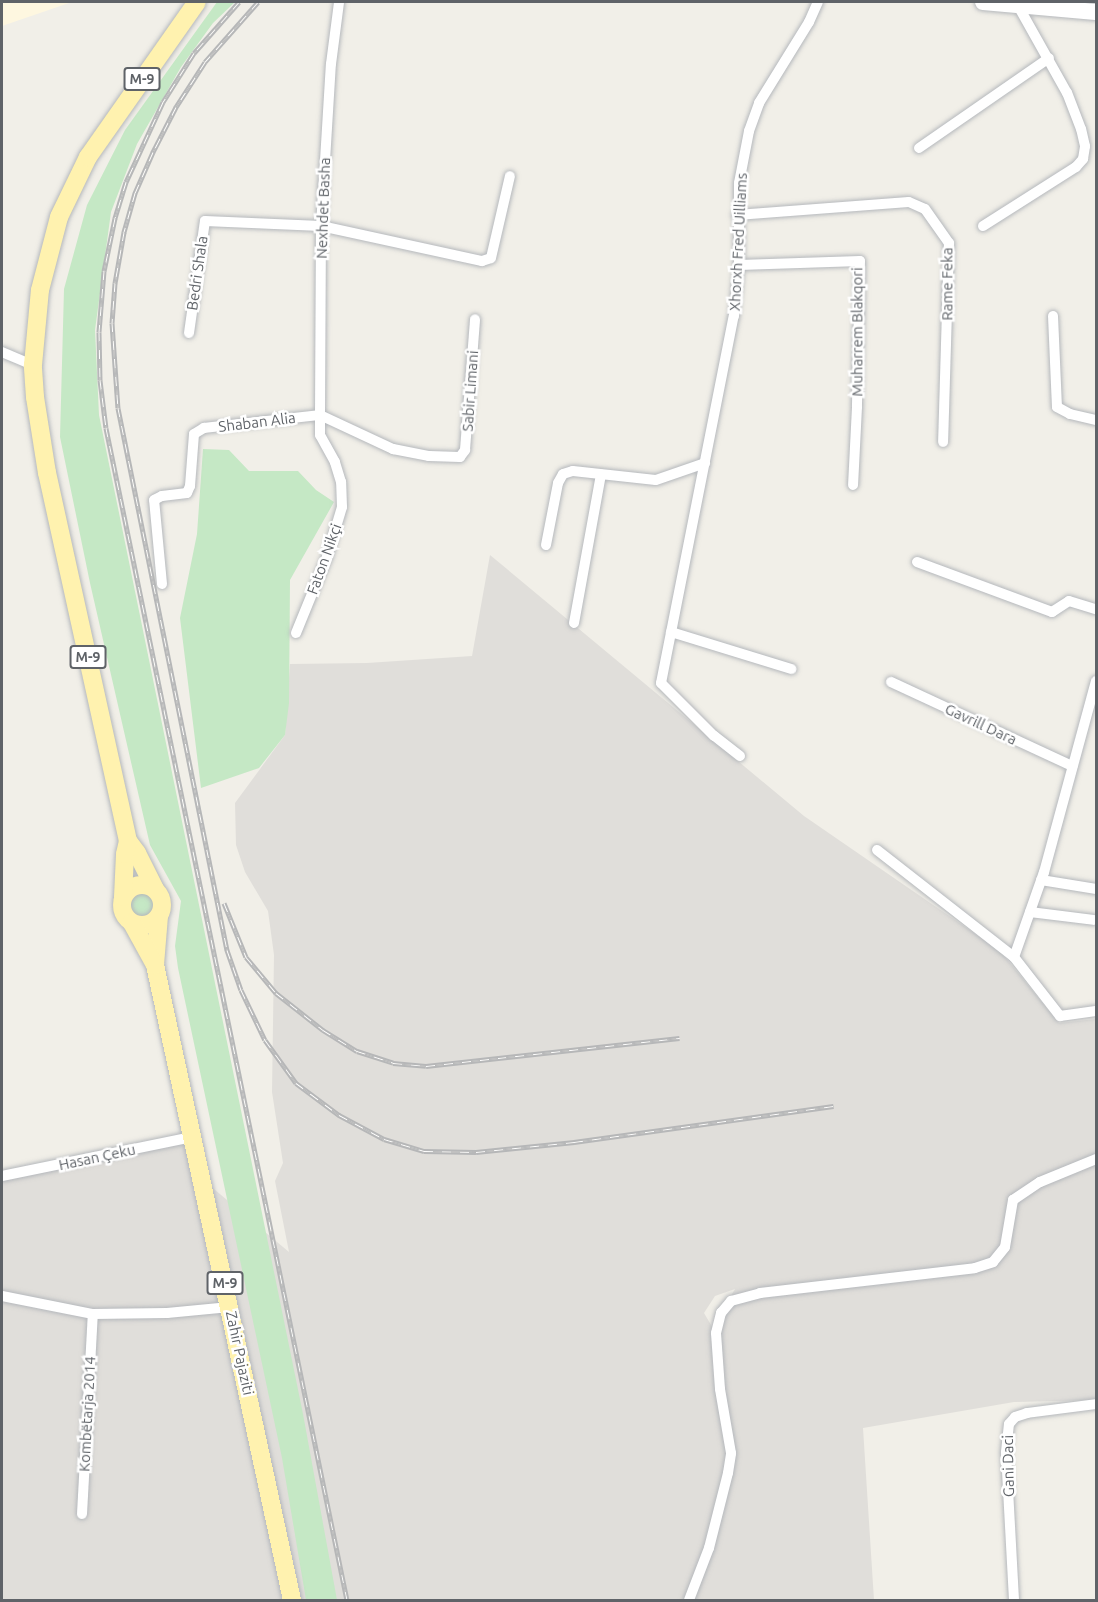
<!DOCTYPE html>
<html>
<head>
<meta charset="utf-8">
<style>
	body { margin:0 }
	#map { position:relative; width:1098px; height:1602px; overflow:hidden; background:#f1efe8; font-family:Ubuntu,sans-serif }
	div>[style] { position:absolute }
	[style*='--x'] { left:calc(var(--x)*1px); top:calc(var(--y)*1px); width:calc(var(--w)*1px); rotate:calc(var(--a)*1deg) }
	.commercial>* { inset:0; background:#fef7e0 }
	.industrial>* { inset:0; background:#e0deda }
	.green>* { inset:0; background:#c5e8c5 }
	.round { border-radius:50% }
	.roads { filter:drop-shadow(0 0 2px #b5b8bc) drop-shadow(0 0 2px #b5b8bc) }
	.street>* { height:10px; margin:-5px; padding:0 5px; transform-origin:5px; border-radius:5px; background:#fff }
	.secondary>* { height:16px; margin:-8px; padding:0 8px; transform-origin:8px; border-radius:8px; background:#fff }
	.primary>* { height:18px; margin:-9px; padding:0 9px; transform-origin:9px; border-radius:9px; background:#fff2af }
	.primary>.ring { margin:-9px; padding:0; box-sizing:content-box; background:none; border:18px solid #fff2af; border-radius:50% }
	.rail>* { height:5px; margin-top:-2.5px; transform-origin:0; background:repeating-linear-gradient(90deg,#fff 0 9px,#b6b7b8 0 18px); box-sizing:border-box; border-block:2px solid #b6b7b8 }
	span { translate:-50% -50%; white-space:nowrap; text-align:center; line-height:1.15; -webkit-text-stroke:5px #fff; paint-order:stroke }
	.shield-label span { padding:2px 4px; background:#fff; border:2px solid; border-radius:4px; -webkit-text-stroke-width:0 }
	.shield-label { font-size:14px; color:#5f6368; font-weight:700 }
	.street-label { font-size:15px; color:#5f6368 }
	.frame { position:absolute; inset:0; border:3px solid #5f6368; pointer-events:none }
</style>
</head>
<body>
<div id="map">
	<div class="commercial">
		<i style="clip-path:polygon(2px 2px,72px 2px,2px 26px)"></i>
	</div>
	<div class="industrial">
		<i style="clip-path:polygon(evenodd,490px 555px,804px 816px,1000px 951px,1059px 1023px,1096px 1019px,1096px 1400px,1014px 1402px,863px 1428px,874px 1600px,2px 1600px,2px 1176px,192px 1137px,202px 1179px,289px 1252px,275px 1181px,283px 1163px,272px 1092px,274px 955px,268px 911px,245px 872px,236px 845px,235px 803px,285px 735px,290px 664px,367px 663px,472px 656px,490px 555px,735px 1289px,729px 1299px,714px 1330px,704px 1313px,715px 1296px,735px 1289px)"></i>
	</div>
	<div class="green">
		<i style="clip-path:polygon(217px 2px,235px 2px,213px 23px,181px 67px,137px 144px,111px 212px,95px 330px,99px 415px,303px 1414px,337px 1600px,306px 1600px,282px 1458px,178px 968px,175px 946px,181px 901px,150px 845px,90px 583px,60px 437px,64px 289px,87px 205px,125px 130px)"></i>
		<i style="clip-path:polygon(203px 449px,229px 450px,249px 471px,298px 471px,316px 490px,334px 502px,290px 580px,289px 703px,285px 735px,259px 768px,201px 788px,180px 618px,197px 534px)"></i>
		<i class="round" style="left:129px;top:893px;width:24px;height:24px"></i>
	</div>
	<div class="roads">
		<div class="street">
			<i style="--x:919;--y:148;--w:158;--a:-34.7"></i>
			<i style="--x:737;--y:215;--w:172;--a:-4.3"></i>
			<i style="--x:909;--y:202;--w:17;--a:24"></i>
			<i style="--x:925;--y:209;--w:42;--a:54.8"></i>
			<i style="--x:949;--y:243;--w:199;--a:91.7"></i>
			<i style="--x:983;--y:226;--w:110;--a:-32.4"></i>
			<i style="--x:1076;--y:167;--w:11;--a:-49"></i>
			<i style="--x:1083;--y:159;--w:13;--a:-81"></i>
			<i style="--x:1085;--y:146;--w:17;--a:-103"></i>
			<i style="--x:1081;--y:129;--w:39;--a:-111"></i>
			<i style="--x:1067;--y:93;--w:102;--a:-119.3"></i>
			<i style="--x:739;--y:265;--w:121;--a:-1.9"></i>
			<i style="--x:860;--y:261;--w:146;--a:91.2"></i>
			<i style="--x:857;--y:407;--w:78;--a:92.9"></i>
			<i style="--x:1053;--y:316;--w:91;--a:87.5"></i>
			<i style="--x:1057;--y:407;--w:15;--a:28"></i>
			<i style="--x:1070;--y:414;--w:27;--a:13"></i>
			<i style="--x:189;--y:333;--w:113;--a:-81.9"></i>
			<i style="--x:205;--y:221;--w:116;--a:2.5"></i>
			<i style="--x:321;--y:226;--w:165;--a:12.3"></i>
			<i style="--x:482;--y:261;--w:9;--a:-18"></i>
			<i style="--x:491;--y:258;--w:84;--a:-77"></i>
			<i style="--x:2;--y:352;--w:34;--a:23"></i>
			<i style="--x:320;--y:415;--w:81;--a:25"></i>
			<i style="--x:393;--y:449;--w:37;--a:11"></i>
			<i style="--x:429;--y:456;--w:31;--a:2"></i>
			<i style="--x:460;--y:457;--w:9;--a:-54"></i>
			<i style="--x:465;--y:450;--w:131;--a:-85.6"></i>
			<i style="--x:546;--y:545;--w:63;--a:-79"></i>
			<i style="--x:558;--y:483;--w:10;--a:-61"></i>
			<i style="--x:563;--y:474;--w:10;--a:-17"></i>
			<i style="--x:573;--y:471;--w:83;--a:6.2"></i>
			<i style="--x:656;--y:480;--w:52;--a:-19.1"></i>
			<i style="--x:917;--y:562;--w:144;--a:20.3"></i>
			<i style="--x:1052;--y:612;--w:20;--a:-33"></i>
			<i style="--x:1069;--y:601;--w:28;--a:17"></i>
			<i style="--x:162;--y:584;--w:84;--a:-95.4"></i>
			<i style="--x:154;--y:500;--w:9;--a:-27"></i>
			<i style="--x:162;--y:496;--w:25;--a:-7"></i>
			<i style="--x:187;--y:493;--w:8;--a:-67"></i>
			<i style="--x:190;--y:486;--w:52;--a:-85.6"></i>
			<i style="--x:194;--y:434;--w:12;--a:-31"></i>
			<i style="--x:204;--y:428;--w:117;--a:-6.4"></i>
			<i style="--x:574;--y:623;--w:151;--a:-79.7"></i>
			<i style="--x:671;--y:632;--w:126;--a:17.1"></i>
			<i style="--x:296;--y:633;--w:82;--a:-67.8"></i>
			<i style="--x:327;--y:557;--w:52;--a:-73.3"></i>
			<i style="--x:342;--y:507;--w:25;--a:-92"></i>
			<i style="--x:341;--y:482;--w:21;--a:-107"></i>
			<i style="--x:335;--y:462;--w:31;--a:-119"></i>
			<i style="--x:320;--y:435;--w:20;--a:-90"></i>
			<i style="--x:320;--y:415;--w:189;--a:-89.7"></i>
			<i style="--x:321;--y:226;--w:162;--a:-86.5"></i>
			<i style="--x:331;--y:64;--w:63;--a:-82.6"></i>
			<i style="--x:1096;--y:681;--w:198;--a:105.2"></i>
			<i style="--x:1044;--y:872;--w:90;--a:109.4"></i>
			<i style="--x:1014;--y:957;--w:75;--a:52.1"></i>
			<i style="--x:1060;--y:1016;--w:36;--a:-8"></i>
			<i style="--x:891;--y:682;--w:200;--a:24.9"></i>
			<i style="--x:740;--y:756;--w:33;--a:-142"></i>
			<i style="--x:714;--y:736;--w:75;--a:-135"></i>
			<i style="--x:661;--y:683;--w:374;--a:-78.8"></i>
			<i style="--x:734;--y:316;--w:51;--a:-84.4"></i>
			<i style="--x:739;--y:265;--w:82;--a:-90"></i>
			<i style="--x:739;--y:183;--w:53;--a:-79.1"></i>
			<i style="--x:749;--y:131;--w:30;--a:-70"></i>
			<i style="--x:759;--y:103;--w:95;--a:-58.3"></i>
			<i style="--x:809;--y:22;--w:22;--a:-66"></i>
			<i style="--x:877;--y:850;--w:174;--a:38"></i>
			<i style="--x:1041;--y:880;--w:56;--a:9.3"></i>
			<i style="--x:1030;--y:912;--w:64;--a:7.1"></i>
			<i style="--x:2;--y:1176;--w:194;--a:-11.6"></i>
			<i style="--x:2;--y:1296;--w:93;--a:11.2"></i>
			<i style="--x:82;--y:1514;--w:200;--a:-86.9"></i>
			<i style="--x:93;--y:1314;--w:74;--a:-0.8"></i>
			<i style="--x:167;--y:1313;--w:63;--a:-5.4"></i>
			<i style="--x:689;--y:1600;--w:56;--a:-69"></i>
			<i style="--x:709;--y:1548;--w:77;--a:-75.8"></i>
			<i style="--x:728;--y:1473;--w:20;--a:-81"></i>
			<i style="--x:731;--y:1453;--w:65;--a:-99.8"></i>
			<i style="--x:720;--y:1389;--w:56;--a:-94.1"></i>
			<i style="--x:716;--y:1333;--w:21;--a:-76"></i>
			<i style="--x:721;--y:1313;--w:16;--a:-50"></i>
			<i style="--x:731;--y:1301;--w:30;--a:-15"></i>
			<i style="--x:760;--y:1293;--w:216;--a:-6.6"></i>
			<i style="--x:975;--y:1268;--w:19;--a:-18"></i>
			<i style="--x:993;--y:1262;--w:19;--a:-51"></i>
			<i style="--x:1005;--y:1247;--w:48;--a:-80.3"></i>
			<i style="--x:1013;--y:1200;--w:32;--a:-34"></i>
			<i style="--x:1040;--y:1182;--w:61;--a:-22.3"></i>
			<i style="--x:1014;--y:1600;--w:148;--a:-93.1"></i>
			<i style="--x:1006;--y:1452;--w:28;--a:-84"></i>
			<i style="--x:1009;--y:1424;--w:9;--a:-49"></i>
			<i style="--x:1015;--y:1417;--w:13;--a:-18"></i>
			<i style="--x:1027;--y:1413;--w:70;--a:-7.4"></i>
		</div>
		<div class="secondary">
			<i style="--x:983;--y:2;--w:113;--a:5.1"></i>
		</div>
		<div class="primary">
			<i class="ring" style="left:122px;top:885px;width:22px;height:22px"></i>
			<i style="--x:155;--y:889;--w:40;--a:-116.6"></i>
			<i style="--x:137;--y:853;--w:15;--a:-127"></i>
			<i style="--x:128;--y:841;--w:377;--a:-102.4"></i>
			<i style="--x:47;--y:473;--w:77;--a:-99"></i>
			<i style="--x:35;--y:397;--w:32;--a:-94"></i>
			<i style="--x:33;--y:365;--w:75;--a:-84.7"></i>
			<i style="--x:40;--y:290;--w:75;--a:-75.4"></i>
			<i style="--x:59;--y:217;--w:67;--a:-64.2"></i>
			<i style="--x:88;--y:157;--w:189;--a:-54.9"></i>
			<i style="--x:123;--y:897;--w:43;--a:-87.3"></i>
			<i style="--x:125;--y:854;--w:13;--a:-77"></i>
			<i style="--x:159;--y:916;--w:49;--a:94.7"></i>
			<i style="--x:155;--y:965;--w:650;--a:77.83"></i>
			<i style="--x:132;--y:923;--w:48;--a:61.3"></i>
		</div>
	</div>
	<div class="rail">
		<i style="--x:239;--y:2;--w:68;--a:131.4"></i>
		<i style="--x:194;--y:53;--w:58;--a:122.3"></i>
		<i style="--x:163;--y:102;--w:88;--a:114.8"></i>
		<i style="--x:126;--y:182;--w:38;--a:107"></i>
		<i style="--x:115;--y:218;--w:54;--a:101.7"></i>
		<i style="--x:104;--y:271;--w:61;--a:94.7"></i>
		<i style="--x:99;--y:332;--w:48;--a:88.8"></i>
		<i style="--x:100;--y:380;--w:48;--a:82.9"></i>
		<i style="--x:106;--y:428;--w:1197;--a:78.38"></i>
		<i style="--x:258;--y:2;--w:80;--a:131.5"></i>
		<i style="--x:205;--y:62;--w:54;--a:122.8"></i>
		<i style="--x:176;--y:107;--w:51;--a:117.1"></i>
		<i style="--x:153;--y:152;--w:45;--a:113.7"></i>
		<i style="--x:135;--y:193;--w:41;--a:105.8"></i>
		<i style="--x:124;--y:232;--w:52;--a:100"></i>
		<i style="--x:115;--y:283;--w:40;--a:94.3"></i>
		<i style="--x:112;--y:323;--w:85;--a:86"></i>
		<i style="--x:118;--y:408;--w:553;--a:78.63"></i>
		<i style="--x:227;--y:950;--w:42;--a:70.7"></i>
		<i style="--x:241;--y:990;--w:55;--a:64.4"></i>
		<i style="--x:265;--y:1040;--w:53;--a:54.2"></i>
		<i style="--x:296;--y:1083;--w:54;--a:36.7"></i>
		<i style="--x:339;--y:1115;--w:51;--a:28.1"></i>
		<i style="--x:384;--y:1139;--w:42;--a:16.7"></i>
		<i style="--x:424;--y:1151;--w:52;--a:1.1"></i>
		<i style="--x:476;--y:1152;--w:99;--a:-5.8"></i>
		<i style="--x:574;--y:1142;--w:262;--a:-7.9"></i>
		<i style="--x:224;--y:903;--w:58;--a:67.8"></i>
		<i style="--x:246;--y:957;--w:47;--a:50.2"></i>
		<i style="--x:276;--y:993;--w:60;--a:38.2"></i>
		<i style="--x:323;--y:1030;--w:40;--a:32"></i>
		<i style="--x:357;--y:1051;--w:38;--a:18"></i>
		<i style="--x:393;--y:1063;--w:33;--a:5"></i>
		<i style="--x:426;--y:1066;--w:255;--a:-6.3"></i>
	</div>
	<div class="shield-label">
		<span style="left:142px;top:79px">M-9</span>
		<span style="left:88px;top:657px">M-9</span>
		<span style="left:225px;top:1283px">M-9</span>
	</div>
	<div class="street-label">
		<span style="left:323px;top:208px;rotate:-88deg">Nexhdet Basha</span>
		<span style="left:738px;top:242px;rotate:-87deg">Xhorxh Fred Uilliams</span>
		<span style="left:197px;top:273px;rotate:-82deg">Bedri Shala</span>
		<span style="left:947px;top:284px;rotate:-90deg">Rame Feka</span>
		<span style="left:857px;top:332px;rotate:-90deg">Muharrem Blakqori</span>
		<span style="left:470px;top:391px;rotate:-86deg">Sabir Limani</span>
		<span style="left:257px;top:422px;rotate:-7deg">Shaban Alia</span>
		<span style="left:324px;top:559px;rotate:-70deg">Faton Nikçi</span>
		<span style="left:981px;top:724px;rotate:25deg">Gavrill Dara</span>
		<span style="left:97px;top:1157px;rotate:-12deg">Hasan Çeku</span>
		<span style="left:240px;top:1353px;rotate:78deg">Zahir Pajaziti</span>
		<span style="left:87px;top:1414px;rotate:-87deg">Kombëtarja 2014</span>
		<span style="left:1008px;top:1466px;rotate:-91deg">Gani Daci</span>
	</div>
	<div class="frame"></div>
</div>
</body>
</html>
